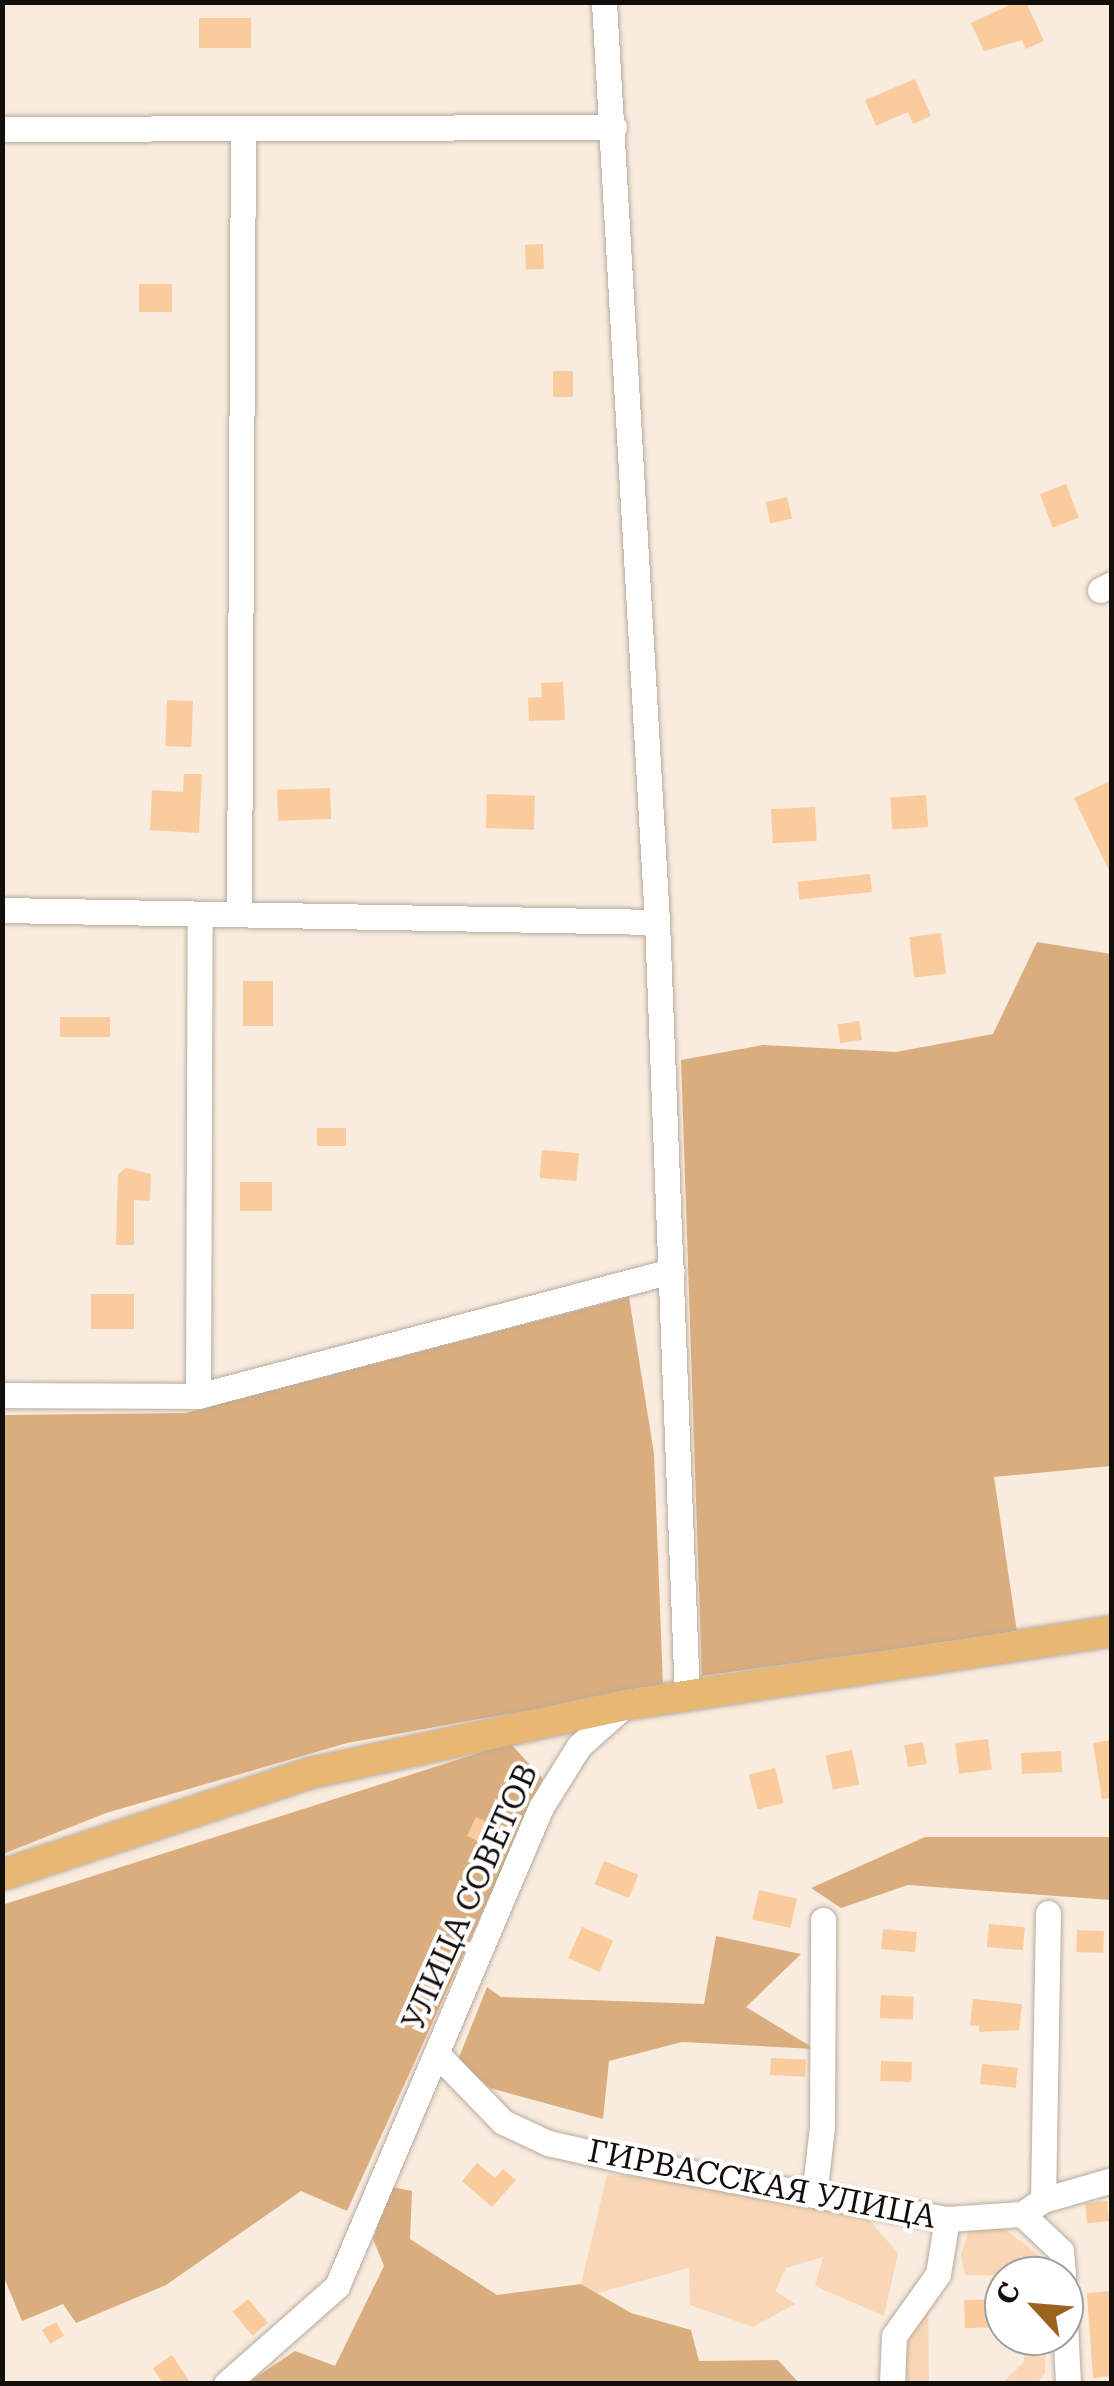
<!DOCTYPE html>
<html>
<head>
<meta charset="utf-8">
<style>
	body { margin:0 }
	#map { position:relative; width:1114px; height:2386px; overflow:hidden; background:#f9ebdd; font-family:"Roboto Serif",serif }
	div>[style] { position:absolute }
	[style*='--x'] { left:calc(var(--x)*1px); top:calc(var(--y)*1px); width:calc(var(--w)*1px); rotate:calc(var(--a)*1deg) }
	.green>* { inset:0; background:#f9d7b6 }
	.forest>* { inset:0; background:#daad7e }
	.building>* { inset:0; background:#facb9c; transform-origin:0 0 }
	.roads { filter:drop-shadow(0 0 2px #b8ab9e) drop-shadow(0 0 2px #b8ab9e) }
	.minor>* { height:25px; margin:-12.5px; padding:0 12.5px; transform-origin:12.5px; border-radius:12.5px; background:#fff }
	.major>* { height:30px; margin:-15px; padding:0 15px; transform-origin:15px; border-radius:15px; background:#e8b774 }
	span { translate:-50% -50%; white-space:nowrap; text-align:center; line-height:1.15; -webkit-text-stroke:8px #fff; paint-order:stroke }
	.street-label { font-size:32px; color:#120e0a }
	.frame { position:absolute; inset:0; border:5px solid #120e0a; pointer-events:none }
	.north { position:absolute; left:984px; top:2256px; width:100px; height:100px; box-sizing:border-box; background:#fff; border:2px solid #a09f9d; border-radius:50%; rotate:296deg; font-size:28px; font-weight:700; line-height:40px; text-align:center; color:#120e0a }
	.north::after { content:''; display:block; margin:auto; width:35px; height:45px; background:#9b631f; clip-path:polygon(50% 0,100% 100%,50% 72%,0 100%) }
</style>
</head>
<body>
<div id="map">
	<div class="green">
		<i style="clip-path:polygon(607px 2175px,715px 2181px,862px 2212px,898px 2253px,884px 2316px,815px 2286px,823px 2257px,786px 2268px,775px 2291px,795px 2304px,753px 2327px,690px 2305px,689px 2268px,597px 2293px,581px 2284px)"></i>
		<i style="clip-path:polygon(998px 2224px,1048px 2262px,1048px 2276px,965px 2275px,961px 2255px,970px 2226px)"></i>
		<i style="clip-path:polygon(928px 2309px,929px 2383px,909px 2383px,904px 2373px,907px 2328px)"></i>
		<i style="clip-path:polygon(1025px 2336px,1046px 2336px,1045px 2373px,1038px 2383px,1002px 2383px,1024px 2362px)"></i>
	</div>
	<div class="forest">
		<i style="clip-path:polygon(1037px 942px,1111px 954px,1111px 1466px,994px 1477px,1017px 1632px,702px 1676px,681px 1060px,763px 1045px,896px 1052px,993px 1034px)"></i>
		<i style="clip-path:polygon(629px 1297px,654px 1454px,663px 1686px,347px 1743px,106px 1813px,3px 1854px,3px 1415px,186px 1413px)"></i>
		<i style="clip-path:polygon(510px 1743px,543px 1779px,347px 2211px,301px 2191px,166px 2285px,76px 2323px,63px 2304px,22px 2321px,3px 2275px,2px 1905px)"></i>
		<i style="clip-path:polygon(925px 1837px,1111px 1837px,1111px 1900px,908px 1885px,841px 1908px,811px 1888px)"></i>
		<i style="clip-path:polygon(716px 1936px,801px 1954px,746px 2007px,815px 2049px,682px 2042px,609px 2061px,603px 2119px,490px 2088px,458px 2060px,487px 1987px,501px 1997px,704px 2004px)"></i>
		<i style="clip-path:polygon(392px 2187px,412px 2191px,410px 2239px,497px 2295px,581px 2284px,631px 2313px,691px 2330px,699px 2361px,778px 2360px,799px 2383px,246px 2384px,295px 2351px,335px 2366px,384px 2266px,373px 2239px)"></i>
	</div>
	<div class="building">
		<i style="clip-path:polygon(1016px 2px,1026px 2px,1044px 41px,1026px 49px,1022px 40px,984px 51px,971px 23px)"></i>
		<i style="left:199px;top:18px;width:52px;height:30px"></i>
		<i style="clip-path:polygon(915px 79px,931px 116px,913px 124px,908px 112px,876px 126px,865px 100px)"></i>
		<i style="left:543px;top:244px;width:25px;height:18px;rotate:88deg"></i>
		<i style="left:139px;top:284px;width:33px;height:28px"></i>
		<i style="left:553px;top:371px;width:20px;height:26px"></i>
		<i style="left:1066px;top:484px;width:36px;height:28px;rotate:69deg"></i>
		<i style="left:787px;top:497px;width:22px;height:22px;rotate:77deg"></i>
		<i style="clip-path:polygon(563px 682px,565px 720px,529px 721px,528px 698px,542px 697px,541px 683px)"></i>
		<i style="left:167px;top:700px;width:26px;height:46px;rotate:2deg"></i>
		<i style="clip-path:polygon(184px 774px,202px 774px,199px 833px,150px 830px,152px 790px,183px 792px)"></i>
		<i style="clip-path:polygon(1112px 780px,1112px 877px,1074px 798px)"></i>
		<i style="left:330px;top:788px;width:31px;height:53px;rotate:88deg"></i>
		<i style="left:487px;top:794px;width:48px;height:34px;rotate:2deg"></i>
		<i style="left:926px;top:795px;width:32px;height:36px;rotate:86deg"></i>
		<i style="left:815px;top:807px;width:34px;height:44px;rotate:87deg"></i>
		<i style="left:870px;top:874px;width:18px;height:73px;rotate:84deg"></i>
		<i style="left:941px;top:933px;width:41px;height:32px;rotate:83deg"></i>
		<i style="left:243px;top:981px;width:30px;height:45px"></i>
		<i style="left:110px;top:1017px;width:20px;height:50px;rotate:90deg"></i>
		<i style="left:859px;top:1021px;width:19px;height:22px;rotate:81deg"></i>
		<i style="left:317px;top:1128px;width:29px;height:18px"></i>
		<i style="left:542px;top:1150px;width:37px;height:28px;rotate:5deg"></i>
		<i style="clip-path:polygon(126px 1168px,151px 1174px,150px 1201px,134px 1200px,134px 1245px,116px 1245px,118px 1174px)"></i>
		<i style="left:240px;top:1182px;width:32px;height:29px"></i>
		<i style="left:91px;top:1294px;width:43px;height:35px"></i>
		<i style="left:988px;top:1739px;width:31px;height:33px;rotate:83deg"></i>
		<i style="clip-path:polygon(1112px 1740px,1112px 1798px,1102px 1799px,1093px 1743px)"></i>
		<i style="left:923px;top:1742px;width:22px;height:19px;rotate:80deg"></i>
		<i style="left:852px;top:1750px;width:35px;height:27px;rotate:78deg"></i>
		<i style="left:1061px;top:1751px;width:21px;height:40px;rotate:87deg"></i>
		<i style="left:775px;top:1768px;width:36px;height:27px;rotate:76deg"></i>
		<i style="left:476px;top:1817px;width:23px;height:21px;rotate:25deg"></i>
		<i style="left:604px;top:1861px;width:37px;height:25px;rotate:22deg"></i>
		<i style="left:759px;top:1890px;width:39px;height:30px;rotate:13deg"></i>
		<i style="left:989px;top:1924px;width:36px;height:23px;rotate:5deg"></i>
		<i style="left:582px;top:1927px;width:34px;height:34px;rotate:24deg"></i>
		<i style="left:883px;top:1929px;width:34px;height:20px;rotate:5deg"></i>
		<i style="left:1077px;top:1930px;width:27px;height:22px;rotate:2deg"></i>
		<i style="left:881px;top:1995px;width:33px;height:23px;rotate:3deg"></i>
		<i style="clip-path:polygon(973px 1999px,1022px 2004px,1019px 2030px,979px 2032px,979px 2026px,970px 2025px)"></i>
		<i style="left:771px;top:2058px;width:35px;height:17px;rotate:3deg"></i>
		<i style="left:881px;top:2061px;width:31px;height:20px;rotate:2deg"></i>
		<i style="left:982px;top:2064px;width:36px;height:20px;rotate:6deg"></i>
		<i style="clip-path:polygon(477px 2163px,495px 2178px,503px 2169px,516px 2180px,492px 2207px,462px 2181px)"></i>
		<i style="left:1107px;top:2201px;width:20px;height:22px;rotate:84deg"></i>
		<i style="clip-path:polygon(1112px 2291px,1112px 2376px,1093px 2378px,1087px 2293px)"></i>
		<i style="left:248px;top:2299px;width:31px;height:20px;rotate:50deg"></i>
		<i style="left:999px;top:2299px;width:28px;height:35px;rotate:88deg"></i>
		<i style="left:56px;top:2322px;width:16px;height:16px;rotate:60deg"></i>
		<i style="clip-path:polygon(172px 2355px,191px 2384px,163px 2384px,153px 2368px)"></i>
	</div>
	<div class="roads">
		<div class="minor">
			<i style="--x:604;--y:2;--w:922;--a:86.7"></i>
			<i style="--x:657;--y:922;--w:776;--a:87.78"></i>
			<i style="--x:2;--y:129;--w:612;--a:-0.19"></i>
			<i style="--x:1100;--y:590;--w:13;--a:-27"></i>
			<i style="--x:2;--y:910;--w:655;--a:1.05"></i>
			<i style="--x:239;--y:913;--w:785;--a:-89.71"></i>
			<i style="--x:2;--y:1395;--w:196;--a:0.3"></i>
			<i style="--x:198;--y:1396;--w:490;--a:-14.8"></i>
			<i style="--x:198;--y:1396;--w:482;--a:-89.8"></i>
			<i style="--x:438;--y:2055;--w:93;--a:45.9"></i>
			<i style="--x:503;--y:2122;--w:50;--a:25"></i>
			<i style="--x:548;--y:2143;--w:82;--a:12.7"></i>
			<i style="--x:628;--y:2161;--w:324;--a:10.3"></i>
			<i style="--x:947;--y:2219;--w:75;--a:-3.8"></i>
			<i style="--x:1022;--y:2214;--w:25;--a:-34"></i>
			<i style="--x:1043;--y:2200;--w:72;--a:-16.2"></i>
			<i style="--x:814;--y:2195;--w:68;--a:-83.3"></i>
			<i style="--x:822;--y:2127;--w:207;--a:-89.7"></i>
			<i style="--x:1043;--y:2200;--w:287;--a:-89"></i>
			<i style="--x:1022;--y:2214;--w:54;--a:43.5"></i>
			<i style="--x:1061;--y:2251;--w:25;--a:85"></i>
			<i style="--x:1064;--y:2304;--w:80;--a:87.1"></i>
			<i style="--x:226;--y:2384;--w:148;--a:-41.4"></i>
			<i style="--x:337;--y:2286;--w:521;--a:-66.93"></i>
			<i style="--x:541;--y:1807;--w:72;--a:-58.1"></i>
			<i style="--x:579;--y:1746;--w:62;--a:-41.7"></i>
			<i style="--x:892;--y:2384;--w:48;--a:-87.6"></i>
			<i style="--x:894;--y:2336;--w:76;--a:-54.6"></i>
			<i style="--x:938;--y:2274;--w:56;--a:-80.7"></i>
		</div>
		<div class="major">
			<i style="--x:2;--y:1875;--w:325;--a:-18.3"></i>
			<i style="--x:311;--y:1773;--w:321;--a:-12.2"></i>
			<i style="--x:625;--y:1705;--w:493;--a:-8.6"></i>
		</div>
	</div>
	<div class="street-label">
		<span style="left:470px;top:1897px;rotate:-66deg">УЛИЦА СОВЕТОВ</span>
		<span style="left:762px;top:2184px;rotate:11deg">ГИРВАССКАЯ УЛИЦА</span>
	</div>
	<div class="frame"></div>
	<div class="north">С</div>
</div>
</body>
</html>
